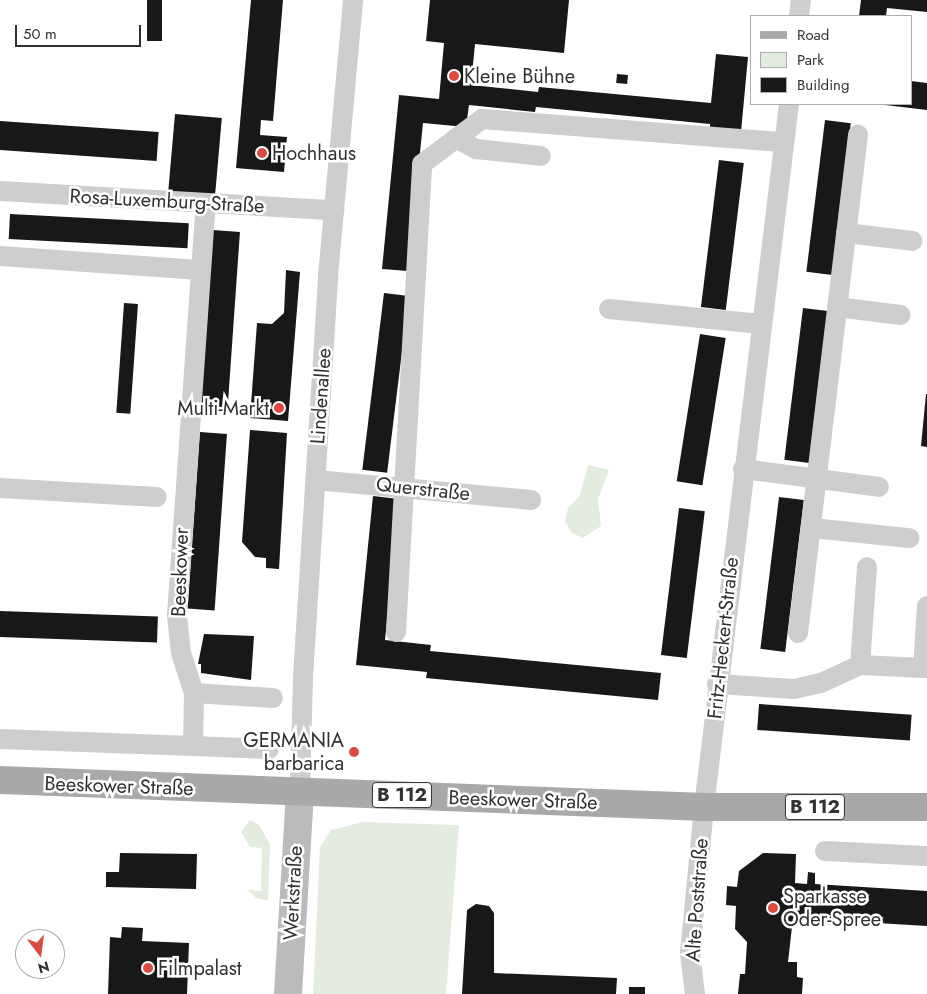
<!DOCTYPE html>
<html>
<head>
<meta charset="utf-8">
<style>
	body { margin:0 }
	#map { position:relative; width:927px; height:994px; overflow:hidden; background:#fff; font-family:Jost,sans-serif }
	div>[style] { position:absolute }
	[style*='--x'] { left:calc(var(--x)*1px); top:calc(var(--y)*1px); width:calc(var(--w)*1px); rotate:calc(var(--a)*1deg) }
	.green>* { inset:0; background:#e4ece0 }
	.building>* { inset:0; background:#181818; transform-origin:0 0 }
	.street>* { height:20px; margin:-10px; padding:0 10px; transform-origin:10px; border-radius:10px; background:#cecece }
	.secondary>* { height:28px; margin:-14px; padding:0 14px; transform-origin:14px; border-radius:14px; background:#bbb }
	.primary>* { height:28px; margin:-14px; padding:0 14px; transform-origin:14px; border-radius:14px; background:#a9a9a9 }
	.dots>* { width:14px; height:14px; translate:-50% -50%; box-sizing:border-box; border:2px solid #fff; border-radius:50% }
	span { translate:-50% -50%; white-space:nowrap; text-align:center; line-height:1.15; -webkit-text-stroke:5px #fff; paint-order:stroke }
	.shield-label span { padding:1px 4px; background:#fff; border:1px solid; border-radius:4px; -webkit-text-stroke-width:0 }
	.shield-label { font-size:19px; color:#313131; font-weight:700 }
	.poi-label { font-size:20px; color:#313131 }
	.left { translate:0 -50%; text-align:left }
	.right { translate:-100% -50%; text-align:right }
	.street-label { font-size:20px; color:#313131 }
	.legend { position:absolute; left:750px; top:15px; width:162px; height:90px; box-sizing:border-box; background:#fff; border:1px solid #adadad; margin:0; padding:6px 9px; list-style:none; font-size:15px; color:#313131 }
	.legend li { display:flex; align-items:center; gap:10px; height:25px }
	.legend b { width:25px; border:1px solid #adadad }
	.north { position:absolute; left:15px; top:929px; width:50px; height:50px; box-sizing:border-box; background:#fff; border:1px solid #adadad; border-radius:50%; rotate:165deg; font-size:14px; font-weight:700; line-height:20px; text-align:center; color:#313131 }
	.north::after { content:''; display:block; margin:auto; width:18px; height:22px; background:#db4c3f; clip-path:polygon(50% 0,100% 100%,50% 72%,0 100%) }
	.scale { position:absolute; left:15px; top:25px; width:126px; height:22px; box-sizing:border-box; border:2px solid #313131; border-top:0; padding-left:6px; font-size:15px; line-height:18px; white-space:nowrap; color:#313131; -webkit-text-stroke:4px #fff; paint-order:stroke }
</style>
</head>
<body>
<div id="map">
	<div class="green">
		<i style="clip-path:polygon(588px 465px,609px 470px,598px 499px,601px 526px,583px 538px,572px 533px,565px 522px,568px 508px,580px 495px)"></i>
		<i style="clip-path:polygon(250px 820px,259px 825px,270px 844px,268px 901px,256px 898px,248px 890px,261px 891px,262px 848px,250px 847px,241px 832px)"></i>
		<i style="clip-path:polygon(363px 822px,459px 825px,446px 994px,313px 994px,320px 847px,331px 830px)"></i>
	</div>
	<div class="building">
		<i style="left:147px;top:0;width:15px;height:41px"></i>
		<i style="clip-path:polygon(251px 0,283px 0,273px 121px,261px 120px,260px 135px,287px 137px,284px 172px,236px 168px)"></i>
		<i style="clip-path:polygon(430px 0,569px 0,564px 53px,475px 44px,471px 85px,538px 92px,539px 87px,711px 103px,716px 54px,748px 57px,741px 132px,710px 129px,710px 124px,536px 107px,535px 112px,469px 105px,466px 127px,423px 123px,408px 271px,382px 269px,399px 95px,439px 99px,444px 43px,426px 41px)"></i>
		<i style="clip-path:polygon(861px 0,927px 0,927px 12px,887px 8px,886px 16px,859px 16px)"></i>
		<i style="left:617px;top:74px;width:11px;height:9px;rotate:5deg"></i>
		<i style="clip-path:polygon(911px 81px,927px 83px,927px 110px,885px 105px,911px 104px)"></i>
		<i style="left:175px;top:114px;width:47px;height:79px;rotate:5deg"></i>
		<i style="left:825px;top:120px;width:26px;height:153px;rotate:7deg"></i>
		<i style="left:0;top:121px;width:159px;height:29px;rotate:4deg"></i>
		<i style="left:719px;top:160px;width:25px;height:148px;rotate:7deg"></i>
		<i style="left:10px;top:214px;width:179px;height:25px;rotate:3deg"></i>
		<i style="left:213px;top:230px;width:27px;height:179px;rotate:4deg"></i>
		<i style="clip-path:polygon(286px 270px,300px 272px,288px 421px,250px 418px,257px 323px,272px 324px,284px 313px)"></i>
		<i style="left:384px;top:293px;width:25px;height:178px;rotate:7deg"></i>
		<i style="left:124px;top:303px;width:14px;height:110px;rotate:4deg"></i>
		<i style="left:803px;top:308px;width:25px;height:153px;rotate:7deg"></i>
		<i style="left:700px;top:334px;width:26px;height:149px;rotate:9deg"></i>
		<i style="clip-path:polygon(926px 394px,927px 394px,927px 447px,921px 446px)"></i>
		<i style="clip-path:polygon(250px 430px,287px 433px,279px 569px,266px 568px,266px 558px,255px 557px,242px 542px)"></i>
		<i style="left:200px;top:432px;width:27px;height:177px;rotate:4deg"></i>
		<i style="clip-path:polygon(373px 496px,399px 499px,385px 640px,431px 645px,430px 651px,661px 673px,658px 700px,426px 678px,427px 672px,356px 665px)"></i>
		<i style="left:779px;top:497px;width:25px;height:153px;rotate:7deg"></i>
		<i style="left:679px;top:508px;width:26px;height:148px;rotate:7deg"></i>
		<i style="left:0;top:611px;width:158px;height:26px;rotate:2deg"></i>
		<i style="clip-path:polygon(204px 634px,254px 636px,251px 680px,201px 673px,201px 664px,198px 664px)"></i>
		<i style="left:759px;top:704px;width:153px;height:26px;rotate:4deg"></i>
		<i style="clip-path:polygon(120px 853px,197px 854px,196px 889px,106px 887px,106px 872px,119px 872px)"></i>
		<i style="clip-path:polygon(763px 853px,796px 854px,795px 883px,807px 884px,808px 872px,815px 873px,815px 884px,927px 891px,927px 926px,793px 918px,788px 962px,797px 962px,797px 977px,803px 978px,802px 994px,738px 994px,740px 974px,745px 974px,747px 942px,735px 929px,736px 906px,726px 905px,727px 886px,737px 887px,739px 871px)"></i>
		<i style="clip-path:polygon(476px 904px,489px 906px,494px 913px,494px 973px,617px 978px,616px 994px,462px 994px,467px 910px)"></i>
		<i style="clip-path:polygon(122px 927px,143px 928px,142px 941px,189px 943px,187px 994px,108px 994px,110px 937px,121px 938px)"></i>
		<i style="left:629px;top:987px;width:16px;height:7px"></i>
	</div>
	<div class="street">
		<i style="--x:799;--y:16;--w:16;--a:-83"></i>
		<i style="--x:456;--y:138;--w:23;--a:29"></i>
		<i style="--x:476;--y:149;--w:65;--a:6.1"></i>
		<i style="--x:0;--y:191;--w:335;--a:3.3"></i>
		<i style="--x:846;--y:233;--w:67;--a:6.8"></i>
		<i style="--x:0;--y:256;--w:200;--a:4"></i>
		<i style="--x:837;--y:307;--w:64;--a:7.2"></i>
		<i style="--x:609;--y:309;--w:153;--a:5.6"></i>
		<i style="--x:743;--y:469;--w:137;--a:7.5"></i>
		<i style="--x:316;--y:480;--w:216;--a:5.3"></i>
		<i style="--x:0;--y:488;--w:157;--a:3.3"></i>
		<i style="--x:812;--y:528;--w:98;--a:5.9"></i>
		<i style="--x:396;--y:632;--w:469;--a:-86.8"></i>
		<i style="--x:422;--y:164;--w:75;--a:-36.9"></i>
		<i style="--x:482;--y:119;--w:303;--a:4.4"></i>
		<i style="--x:798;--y:633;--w:502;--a:-83.13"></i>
		<i style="--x:860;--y:665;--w:98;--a:-85.9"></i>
		<i style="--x:717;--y:684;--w:77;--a:3.7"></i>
		<i style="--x:794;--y:689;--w:28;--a:-13"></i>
		<i style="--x:821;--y:683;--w:43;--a:-24.8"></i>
		<i style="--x:860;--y:665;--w:63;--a:2.7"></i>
		<i style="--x:923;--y:668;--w:62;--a:-86.3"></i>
		<i style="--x:194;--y:693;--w:79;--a:3.6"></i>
		<i style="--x:0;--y:739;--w:193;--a:2.1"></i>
		<i style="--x:193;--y:746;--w:53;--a:-88.9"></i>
		<i style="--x:194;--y:693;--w:42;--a:-108"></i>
		<i style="--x:181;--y:653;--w:38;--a:-96"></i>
		<i style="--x:177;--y:615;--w:413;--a:-86"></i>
		<i style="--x:193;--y:746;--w:76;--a:2.3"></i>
		<i style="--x:300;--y:792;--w:115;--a:-88.5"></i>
		<i style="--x:303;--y:677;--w:402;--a:-86.4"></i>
		<i style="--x:328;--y:276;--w:277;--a:-84.8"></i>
		<i style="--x:825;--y:851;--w:102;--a:2.8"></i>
		<i style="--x:695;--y:994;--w:41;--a:-97"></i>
		<i style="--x:690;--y:953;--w:147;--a:-84.5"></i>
		<i style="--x:704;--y:807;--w:708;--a:-83.11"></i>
	</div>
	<div class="secondary">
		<i style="--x:288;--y:994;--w:202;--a:-86.6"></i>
	</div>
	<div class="primary">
		<i style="--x:0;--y:780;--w:705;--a:2.2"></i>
		<i style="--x:704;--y:807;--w:223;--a:0"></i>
	</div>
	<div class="dots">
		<i style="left:454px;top:76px;background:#db4c3f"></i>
		<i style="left:262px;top:153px;background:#db4c3f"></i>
		<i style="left:279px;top:408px;background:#db4c3f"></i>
		<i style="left:354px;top:752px;background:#db4c3f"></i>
		<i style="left:773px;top:908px;background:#db4c3f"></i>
		<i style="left:148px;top:968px;background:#db4c3f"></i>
	</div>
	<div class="shield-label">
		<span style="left:402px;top:795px">B 112</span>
		<span style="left:815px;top:807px">B 112</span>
	</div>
	<div class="poi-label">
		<span class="left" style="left:464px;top:76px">Kleine Bühne</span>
		<span class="left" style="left:272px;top:153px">Hochhaus</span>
		<span class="right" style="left:269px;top:408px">Multi-Markt</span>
		<span class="right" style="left:344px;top:752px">GERMANIA<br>barbarica</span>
		<span class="left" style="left:783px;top:908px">Sparkasse<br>Oder-Spree</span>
		<span class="left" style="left:158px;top:968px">Filmpalast</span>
	</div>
	<div class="street-label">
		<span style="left:167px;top:201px;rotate:3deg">Rosa-Luxemburg-Straße</span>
		<span style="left:321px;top:396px;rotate:-86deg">Lindenallee</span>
		<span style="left:423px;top:489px;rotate:6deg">Querstraße</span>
		<span style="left:180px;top:572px;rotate:-88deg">Beeskower</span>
		<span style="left:723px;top:638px;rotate:-84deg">Fritz-Heckert-Straße</span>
		<span style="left:119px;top:786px;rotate:2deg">Beeskower Straße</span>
		<span style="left:523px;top:800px;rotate:2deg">Beeskower Straße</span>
		<span style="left:293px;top:893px;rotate:-87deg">Werkstraße</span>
		<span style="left:697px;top:900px;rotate:-86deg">Alte Poststraße</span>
	</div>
	<ul class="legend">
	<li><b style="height:6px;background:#a9a9a9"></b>Road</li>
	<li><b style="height:14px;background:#e4ece0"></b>Park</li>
	<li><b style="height:14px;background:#181818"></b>Building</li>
	</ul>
	<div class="north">N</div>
	<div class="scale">50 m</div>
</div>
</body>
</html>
